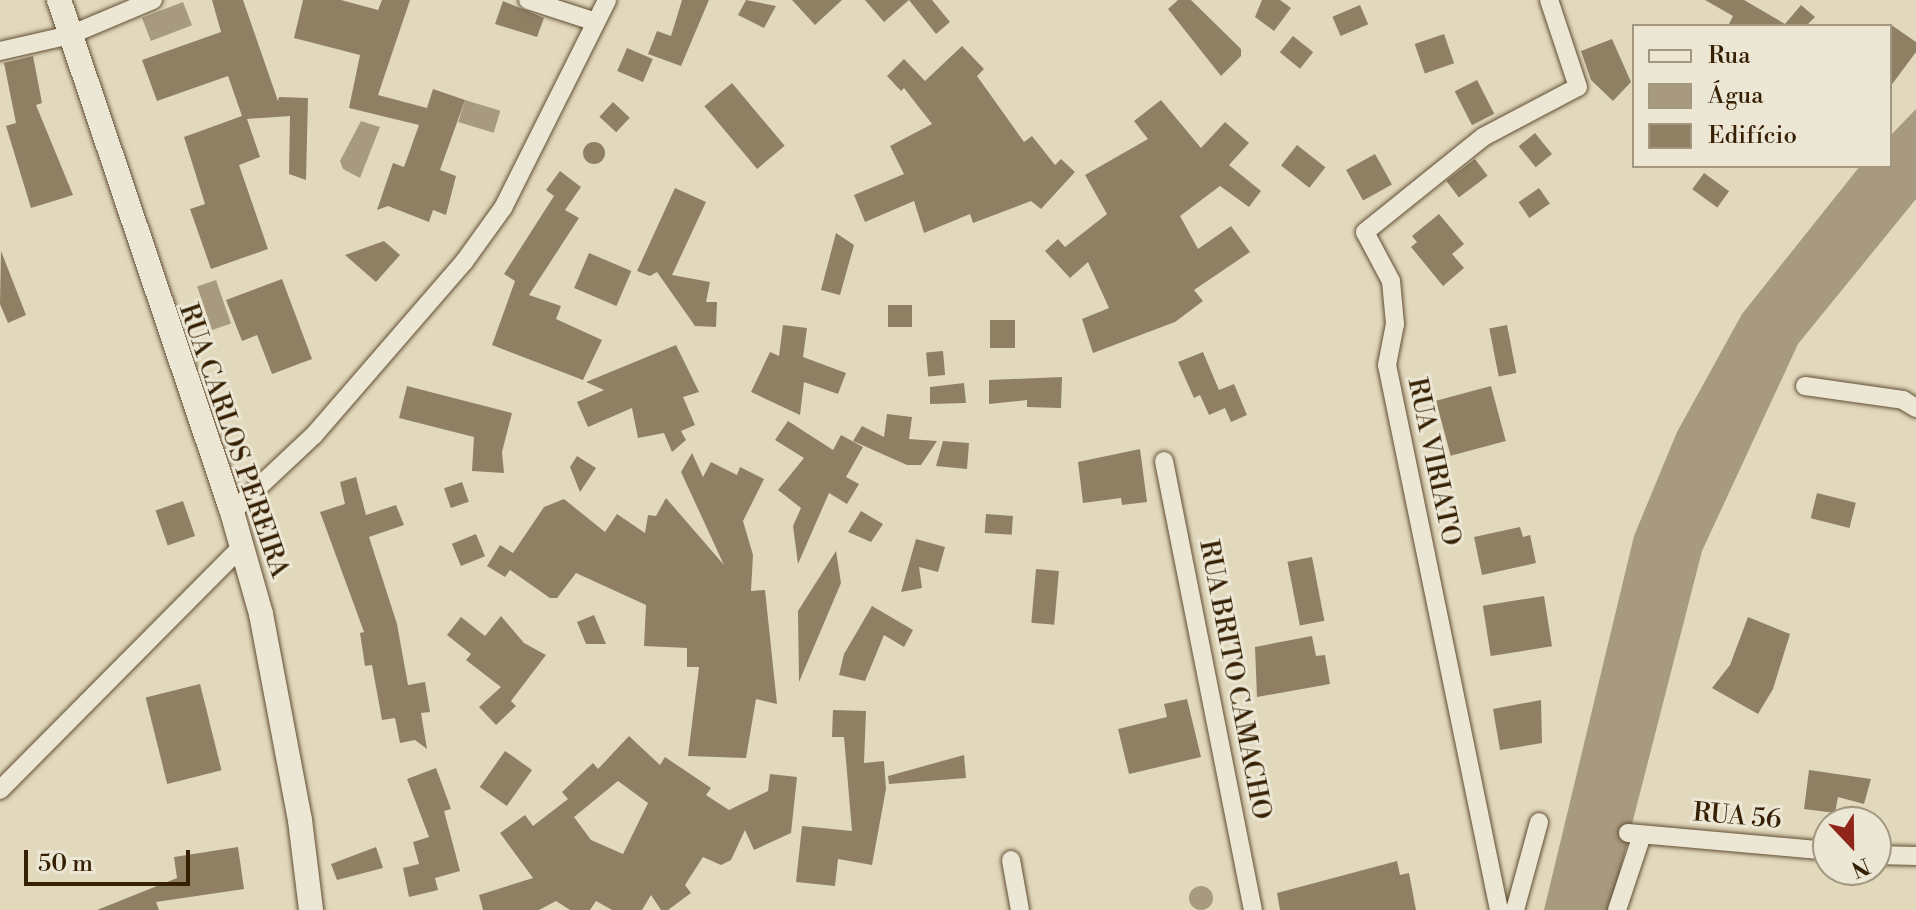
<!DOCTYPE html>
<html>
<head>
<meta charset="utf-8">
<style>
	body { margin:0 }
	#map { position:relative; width:1916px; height:910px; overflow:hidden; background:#e2d9bd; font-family:"Libre Bodoni",serif }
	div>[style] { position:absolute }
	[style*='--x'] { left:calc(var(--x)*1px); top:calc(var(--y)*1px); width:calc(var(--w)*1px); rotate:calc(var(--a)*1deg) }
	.water>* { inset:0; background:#a89a7e; transform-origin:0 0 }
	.round { border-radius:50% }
	.building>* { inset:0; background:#8f8064; transform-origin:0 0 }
	.roads { filter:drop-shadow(0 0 2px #614e32) drop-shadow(0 0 2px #614e32) }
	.street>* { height:18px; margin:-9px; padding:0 9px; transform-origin:9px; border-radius:9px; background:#ece6d4 }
	.secondary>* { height:24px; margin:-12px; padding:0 12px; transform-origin:12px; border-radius:12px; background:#ece6d4 }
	span { translate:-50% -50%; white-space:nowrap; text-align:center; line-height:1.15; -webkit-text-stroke:6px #ece6d4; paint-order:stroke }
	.street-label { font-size:26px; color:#362003 }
	.legend { position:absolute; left:1632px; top:24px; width:260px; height:144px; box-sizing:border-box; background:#ece6d4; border:2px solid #a39780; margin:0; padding:10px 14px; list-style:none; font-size:24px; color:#362003 }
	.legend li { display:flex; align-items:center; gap:16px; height:40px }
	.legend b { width:40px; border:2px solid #a39780 }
	.north { position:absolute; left:1812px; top:806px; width:80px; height:80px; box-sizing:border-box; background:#ece6d4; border:2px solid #a39780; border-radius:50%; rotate:158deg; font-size:22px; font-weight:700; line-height:32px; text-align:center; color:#362003 }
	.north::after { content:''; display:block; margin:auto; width:28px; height:36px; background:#8f2418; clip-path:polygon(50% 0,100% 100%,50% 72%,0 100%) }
	.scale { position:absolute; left:24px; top:850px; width:166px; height:36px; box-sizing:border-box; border:4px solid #362003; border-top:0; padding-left:10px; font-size:24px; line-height:28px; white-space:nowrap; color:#362003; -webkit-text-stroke:6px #ece6d4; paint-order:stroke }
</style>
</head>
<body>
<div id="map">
	<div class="water">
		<i style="left:183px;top:2px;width:25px;height:44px;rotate:69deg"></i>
		<i style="left:465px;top:100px;width:37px;height:23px;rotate:17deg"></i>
		<i style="clip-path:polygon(1916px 109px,1916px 199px,1798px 344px,1702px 551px,1610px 910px,1544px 910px,1634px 536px,1677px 432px,1742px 314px,1860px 166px,1890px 166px,1890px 136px)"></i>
		<i style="clip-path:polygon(361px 121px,380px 127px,360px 178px,343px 169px,340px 161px)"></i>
		<i style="left:216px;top:280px;width:46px;height:20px;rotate:71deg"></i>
		<i class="round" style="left:1189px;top:886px;width:24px;height:24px"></i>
	</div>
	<div class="building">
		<i style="clip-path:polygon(212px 0,243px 0,278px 101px,279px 97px,308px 98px,306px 180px,289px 174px,290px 116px,247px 119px,260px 157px,239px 165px,268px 249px,211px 269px,190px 209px,205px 204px,184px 137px,242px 116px,228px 76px,157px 101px,142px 60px,221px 32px)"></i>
		<i style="clip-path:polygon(303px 0,341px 0,378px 10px,382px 0,410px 0,378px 95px,427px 108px,433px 89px,465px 100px,440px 170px,456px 176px,446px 215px,433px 210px,429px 222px,388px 206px,377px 210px,393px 163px,404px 167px,419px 125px,349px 108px,360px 55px,294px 38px)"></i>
		<i style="clip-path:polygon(682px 0,709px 0,681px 66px,648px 54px,657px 31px,671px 36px)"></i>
		<i style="clip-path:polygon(746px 0,776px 6px,764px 28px,738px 15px)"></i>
		<i style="clip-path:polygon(792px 0,842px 0,815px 25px)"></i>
		<i style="clip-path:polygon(865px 0,932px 0,950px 22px,936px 34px,909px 0,884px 22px)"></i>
		<i style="clip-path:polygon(1178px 0,1191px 0,1241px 49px,1241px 56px,1221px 76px,1168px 9px)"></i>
		<i style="clip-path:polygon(1262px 0,1280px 0,1291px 8px,1274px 31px,1255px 17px)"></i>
		<i style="clip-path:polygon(1705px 0,1744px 0,1785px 24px,1801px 5px,1815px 17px,1806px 26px,1728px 26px,1733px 16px)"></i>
		<i style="clip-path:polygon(503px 1px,544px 18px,537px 37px,495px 24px)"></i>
		<i style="left:1360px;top:5px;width:21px;height:30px;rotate:67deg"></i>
		<i style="clip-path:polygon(1890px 24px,1916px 42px,1916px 52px,1890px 87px)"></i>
		<i style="left:1444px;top:34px;width:31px;height:31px;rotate:71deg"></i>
		<i style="left:1293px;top:36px;width:26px;height:21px;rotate:39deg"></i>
		<i style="clip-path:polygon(1612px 39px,1631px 82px,1613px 101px,1591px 80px,1581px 51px)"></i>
		<i style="clip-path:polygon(962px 46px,984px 69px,977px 76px,1024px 142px,1032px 136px,1055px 165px,1061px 159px,1075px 172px,1041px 209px,1031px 201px,973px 223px,970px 214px,924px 233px,914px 201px,865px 222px,854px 195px,904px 174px,890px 146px,932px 124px,904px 88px,901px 91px,887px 76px,904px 59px,925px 81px)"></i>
		<i style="left:627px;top:48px;width:28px;height:25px;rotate:23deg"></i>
		<i style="clip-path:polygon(33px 56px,42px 103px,36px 105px,73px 195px,31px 208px,6px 126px,16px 123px,4px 63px)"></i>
		<i style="left:1477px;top:80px;width:38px;height:25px;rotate:63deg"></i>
		<i style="left:732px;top:83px;width:82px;height:36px;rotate:50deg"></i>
		<i style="clip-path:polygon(1161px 100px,1201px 148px,1225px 122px,1249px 143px,1229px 165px,1261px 191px,1249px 207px,1220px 186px,1180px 216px,1198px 249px,1231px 226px,1250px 252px,1194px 290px,1203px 301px,1175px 322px,1093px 353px,1082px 319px,1109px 308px,1088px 262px,1070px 278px,1045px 251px,1058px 239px,1065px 247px,1107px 214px,1085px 175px,1148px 139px,1134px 121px)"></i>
		<i style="left:613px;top:102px;width:23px;height:20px;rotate:43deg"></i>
		<i style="left:1535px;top:133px;width:27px;height:21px;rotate:51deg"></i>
		<i class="round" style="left:583px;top:142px;width:22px;height:22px"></i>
		<i style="left:1297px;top:145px;width:36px;height:26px;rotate:38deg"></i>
		<i style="left:1375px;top:154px;width:35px;height:33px;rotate:61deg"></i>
		<i style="left:1475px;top:159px;width:21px;height:36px;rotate:53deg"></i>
		<i style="clip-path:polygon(560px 171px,581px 187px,565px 210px,579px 218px,529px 295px,561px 306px,556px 319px,602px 340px,583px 380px,492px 345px,515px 281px,504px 274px,554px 196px,546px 190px)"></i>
		<i style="left:1704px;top:173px;width:31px;height:20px;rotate:36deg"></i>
		<i style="clip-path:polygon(675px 188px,706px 202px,672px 275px,710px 282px,706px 302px,717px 302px,716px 327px,695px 326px,657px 272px,650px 276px,637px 271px)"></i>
		<i style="left:1539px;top:188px;width:19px;height:25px;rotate:55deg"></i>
		<i style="clip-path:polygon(1439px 214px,1464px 244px,1452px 254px,1464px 268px,1443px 286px,1411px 247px,1417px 242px,1412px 236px)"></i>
		<i style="clip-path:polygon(836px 233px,854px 245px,840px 295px,821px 290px)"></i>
		<i style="clip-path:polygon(384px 241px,400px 255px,376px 282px,345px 255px)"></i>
		<i style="clip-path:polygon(1px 251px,26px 315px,8px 323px,0 304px)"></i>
		<i style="left:589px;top:253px;width:46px;height:38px;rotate:23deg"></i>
		<i style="clip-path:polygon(282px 279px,312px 359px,272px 374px,257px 335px,242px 341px,226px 300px)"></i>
		<i style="left:888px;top:305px;width:24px;height:22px"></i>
		<i style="left:990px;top:320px;width:25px;height:28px"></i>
		<i style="clip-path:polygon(783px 325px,807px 328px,803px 357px,846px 373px,838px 394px,804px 382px,800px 415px,751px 392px,770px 352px,779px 356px)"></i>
		<i style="left:1507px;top:325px;width:49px;height:18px;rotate:79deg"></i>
		<i style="clip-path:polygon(676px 345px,699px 392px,683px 397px,695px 425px,681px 431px,686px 440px,672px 452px,664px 433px,638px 438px,632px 408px,588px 427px,577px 402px,604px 390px,586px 382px)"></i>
		<i style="left:943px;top:351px;width:24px;height:17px;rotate:85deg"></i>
		<i style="clip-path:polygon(1203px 352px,1219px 390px,1234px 384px,1247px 415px,1231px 422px,1225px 408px,1209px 415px,1200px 395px,1194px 398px,1178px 362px)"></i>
		<i style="clip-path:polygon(1062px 377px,1061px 408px,1027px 407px,1027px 400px,989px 404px,989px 380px)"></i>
		<i style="clip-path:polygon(964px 383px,966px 403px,930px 404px,930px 387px)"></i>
		<i style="clip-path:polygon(407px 386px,512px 413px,502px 452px,504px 473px,472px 471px,474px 437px,399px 418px)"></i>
		<i style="left:1491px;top:386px;width:57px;height:57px;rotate:75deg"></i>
		<i style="clip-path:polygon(887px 414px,912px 417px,909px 439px,937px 441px,921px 465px,907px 465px,853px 441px,862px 426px,884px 437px)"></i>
		<i style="clip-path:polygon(788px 421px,833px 450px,841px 435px,863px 447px,846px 477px,859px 484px,847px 504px,829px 493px,798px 564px,793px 526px,801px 508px,778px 490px,804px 458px,775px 440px)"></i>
		<i style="clip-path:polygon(943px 441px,969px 443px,967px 469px,936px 466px)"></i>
		<i style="clip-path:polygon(1140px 449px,1147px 502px,1122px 505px,1121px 498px,1083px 503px,1078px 462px)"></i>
		<i style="clip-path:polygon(692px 453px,703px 477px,711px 462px,737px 475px,740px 467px,764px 479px,743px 521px,753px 555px,751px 591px,765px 590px,777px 704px,756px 699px,746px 758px,688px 756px,699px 667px,687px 667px,687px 648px,644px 646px,646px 605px,576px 573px,557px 598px,550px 598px,510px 570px,505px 577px,487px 566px,500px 545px,513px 553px,544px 507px,564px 499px,605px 532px,617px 514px,645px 533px,648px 515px,656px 516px,666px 498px,724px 565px,681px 472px)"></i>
		<i style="clip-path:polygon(577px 456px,596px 468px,580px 492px,570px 467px)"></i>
		<i style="clip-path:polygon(356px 477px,366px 515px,396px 505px,404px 525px,369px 537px,397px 624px,408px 685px,425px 682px,430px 712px,421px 713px,427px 749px,415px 740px,400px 743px,395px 718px,382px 720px,372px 665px,365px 666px,360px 633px,364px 632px,320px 512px,345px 504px,340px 482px)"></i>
		<i style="left:462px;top:482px;width:21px;height:19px;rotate:71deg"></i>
		<i style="left:1817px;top:493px;width:40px;height:26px;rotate:14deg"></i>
		<i style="left:183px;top:501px;width:37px;height:29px;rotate:71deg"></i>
		<i style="clip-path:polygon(861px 511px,883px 524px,871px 542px,848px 532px)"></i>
		<i style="left:986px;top:514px;width:27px;height:19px;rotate:4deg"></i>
		<i style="clip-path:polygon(1520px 527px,1523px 537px,1530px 535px,1536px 563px,1482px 575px,1474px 537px)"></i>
		<i style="left:476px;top:534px;width:24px;height:26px;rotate:68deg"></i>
		<i style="clip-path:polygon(916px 539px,945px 547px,938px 572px,919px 567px,922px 588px,901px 592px)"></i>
		<i style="clip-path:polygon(836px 551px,841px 583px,799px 682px,798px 611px)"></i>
		<i style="left:1312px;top:557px;width:65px;height:25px;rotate:79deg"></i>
		<i style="left:1036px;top:569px;width:23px;height:54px;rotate:5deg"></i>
		<i style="left:1544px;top:596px;width:51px;height:62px;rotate:81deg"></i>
		<i style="clip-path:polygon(872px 606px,913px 630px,904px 647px,884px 635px,865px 681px,839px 675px,844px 654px)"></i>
		<i style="clip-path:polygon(594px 615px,606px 644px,586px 644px,577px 622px)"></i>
		<i style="clip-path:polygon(501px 616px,524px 643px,546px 655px,511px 701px,516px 706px,496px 725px,479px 707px,501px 687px,466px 660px,471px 654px,447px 635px,461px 617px,485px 636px)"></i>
		<i style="clip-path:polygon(1748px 617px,1790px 634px,1773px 689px,1758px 714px,1712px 688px,1730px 665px)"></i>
		<i style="clip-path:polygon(1312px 636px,1316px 656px,1325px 655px,1330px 684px,1257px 697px,1255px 647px)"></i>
		<i style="left:200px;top:684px;width:89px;height:56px;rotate:76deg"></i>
		<i style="clip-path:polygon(1187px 699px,1201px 757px,1129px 774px,1118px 729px,1167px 717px,1164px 704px)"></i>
		<i style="clip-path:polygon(1541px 700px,1542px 743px,1500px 750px,1493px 709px)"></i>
		<i style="clip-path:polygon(833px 710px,866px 711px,864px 763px,884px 761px,886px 789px,872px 865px,838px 859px,835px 886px,796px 882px,802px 826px,852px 831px,844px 737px,832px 737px)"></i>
		<i style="clip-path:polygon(evenodd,629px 736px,660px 765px,665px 757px,711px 788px,706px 795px,729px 810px,768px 791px,770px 774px,797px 777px,791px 833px,754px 850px,745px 830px,731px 860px,721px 865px,703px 857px,685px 885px,691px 893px,668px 910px,661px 910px,651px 895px,642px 910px,612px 910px,596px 901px,590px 910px,570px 910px,556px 901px,539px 910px,483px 910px,479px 895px,533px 878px,500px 833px,525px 815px,533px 826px,568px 799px,562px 792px,593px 763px,598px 769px,629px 736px,618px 781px,648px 803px,623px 854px,591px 840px,574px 817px,618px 781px)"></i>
		<i style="left:505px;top:751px;width:33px;height:44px;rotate:35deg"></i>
		<i style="clip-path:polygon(964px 755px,966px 778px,889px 784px,888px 776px)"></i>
		<i style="clip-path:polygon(436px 768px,451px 809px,444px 811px,460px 871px,435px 878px,438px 890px,409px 897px,403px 868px,419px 864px,413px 842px,429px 837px,407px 779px)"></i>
		<i style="clip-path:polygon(1809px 770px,1871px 779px,1864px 804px,1838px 797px,1835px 813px,1804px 809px)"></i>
		<i style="clip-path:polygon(238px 847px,244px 889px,156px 902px,159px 910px,97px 910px,177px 878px,174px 857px)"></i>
		<i style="clip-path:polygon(376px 847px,383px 868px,337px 880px,331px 864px)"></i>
		<i style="clip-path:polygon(1397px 861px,1400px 875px,1409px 873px,1416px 910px,1280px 910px,1277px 893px)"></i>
	</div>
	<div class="roads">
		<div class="street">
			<i style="--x:528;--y:0;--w:71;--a:17.9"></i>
			<i style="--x:0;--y:51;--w:72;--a:-12.9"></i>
			<i style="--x:70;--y:35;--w:90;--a:-22.9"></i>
			<i style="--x:1805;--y:386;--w:99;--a:8.1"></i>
			<i style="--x:1903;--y:400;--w:15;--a:32"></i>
			<i style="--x:1164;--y:461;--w:458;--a:78.8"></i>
			<i style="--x:232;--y:512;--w:112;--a:-43.2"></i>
			<i style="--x:314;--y:435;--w:229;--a:-49.1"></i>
			<i style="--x:464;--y:262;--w:67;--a:-54.2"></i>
			<i style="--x:503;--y:208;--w:233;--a:-63.4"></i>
			<i style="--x:0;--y:790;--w:344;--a:-45.2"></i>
			<i style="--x:1628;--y:833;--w:201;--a:5.1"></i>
			<i style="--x:1876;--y:855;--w:40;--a:1.4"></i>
			<i style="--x:1011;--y:860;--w:51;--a:79.8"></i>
			<i style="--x:1499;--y:910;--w:556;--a:-101.61"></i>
			<i style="--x:1387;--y:365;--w:42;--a:-79"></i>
			<i style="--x:1395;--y:324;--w:43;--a:-95.3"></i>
			<i style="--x:1391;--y:281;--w:55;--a:-118"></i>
			<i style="--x:1365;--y:232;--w:151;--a:-38.8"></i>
			<i style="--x:1483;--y:137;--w:107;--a:-27.8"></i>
			<i style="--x:1578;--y:87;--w:92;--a:-108.4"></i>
			<i style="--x:1515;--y:910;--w:91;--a:-74.7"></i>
			<i style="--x:1617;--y:910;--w:79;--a:-71.6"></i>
		</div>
		<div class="secondary">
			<i style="--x:59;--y:0;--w:540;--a:71.33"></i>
			<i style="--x:232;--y:512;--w:106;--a:74.1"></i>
			<i style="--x:261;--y:614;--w:210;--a:79.3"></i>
			<i style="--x:300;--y:820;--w:91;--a:83"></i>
		</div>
	</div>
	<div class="street-label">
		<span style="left:233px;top:441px;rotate:71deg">RUA CARLOS PEREIRA</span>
		<span style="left:1433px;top:462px;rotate:78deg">RUA VIRIATO</span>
		<span style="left:1234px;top:680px;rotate:79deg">RUA BRITO CAMACHO</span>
		<span style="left:1737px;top:817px;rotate:5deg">RUA 56</span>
	</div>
	<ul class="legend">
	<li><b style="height:10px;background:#ece6d4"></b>Rua</li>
	<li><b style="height:22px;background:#a89a7e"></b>Água</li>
	<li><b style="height:22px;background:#8f8064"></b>Edifício</li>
	</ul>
	<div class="north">N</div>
	<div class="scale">50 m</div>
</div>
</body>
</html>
